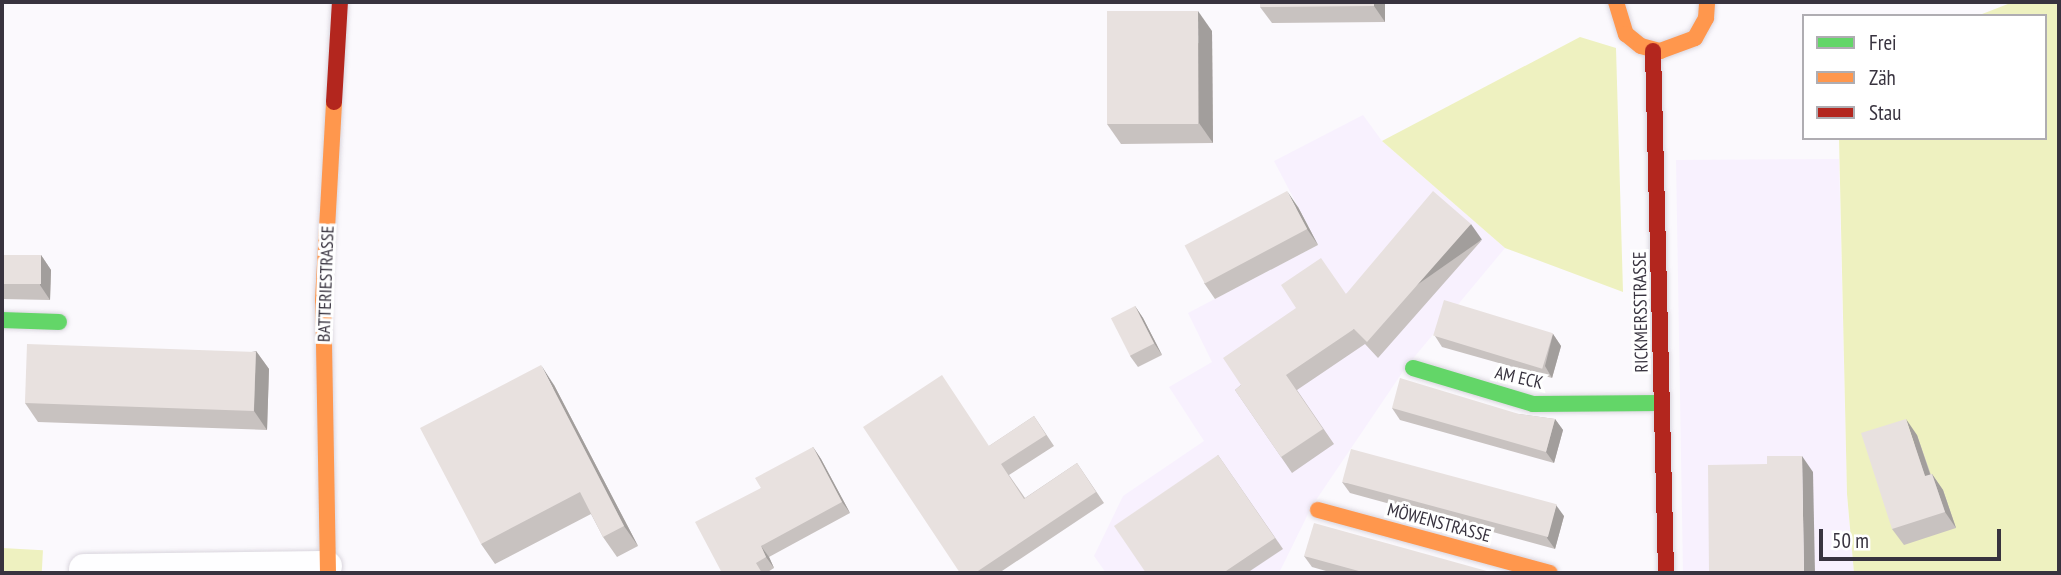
<!DOCTYPE html>
<html>
<head>
<meta charset="utf-8">
<style>
	body { margin:0 }
	#map { position:relative; width:2061px; height:575px; overflow:hidden; background:#fbf9fd; font-family:"PT Sans Narrow",sans-serif }
	div>[style] { position:absolute }
	[style*='--x'] { left:calc(var(--x)*1px); top:calc(var(--y)*1px); width:calc(var(--w)*1px); rotate:calc(var(--a)*1deg) }
	.commercial>* { inset:0; background:#f8f1fe }
	.green>* { inset:0; background:#eef1c0; transform-origin:0 0 }
	.roads { filter:drop-shadow(0 0 2px #d9d5dd) drop-shadow(0 0 2px #d9d5dd) }
	.street>* { height:30px; margin:-15px; padding:0 15px; transform-origin:15px; border-radius:15px; background:#fefeff }
	.fast>* { height:16px; margin:-8px; padding:0 8px; transform-origin:8px; border-radius:8px; background:#63d668 }
	.slow>* { height:16px; margin:-8px; padding:0 8px; transform-origin:8px; border-radius:8px; background:#ff974d }
	.jam>* { height:16px; margin:-8px; padding:0 8px; transform-origin:8px; border-radius:8px; background:#b3261e }
	.wall>* { inset:0; background:#c8c2c0 }
	.shaded-wall>* { inset:0; background:#a29e9c; transform-origin:0 0 }
	.building>* { inset:0; background:#e8e1df; transform-origin:0 0 }
	span { translate:-50% -50%; white-space:nowrap; text-align:center; line-height:1.15; -webkit-text-stroke:6px #fff; paint-order:stroke }
	.street-label { font-size:18px; color:#38333f }
	.frame { position:absolute; inset:0; border:4px solid #38333f; pointer-events:none }
	.legend { position:absolute; left:1802px; top:14px; width:245px; height:126px; box-sizing:border-box; background:#fff; border:2px solid #afadb2; margin:0; padding:9px 12px; list-style:none; font-size:21px; color:#38333f }
	.legend li { display:flex; align-items:center; gap:14px; height:35px }
	.legend b { width:35px; border:2px solid #afadb2 }
	.scale { position:absolute; left:1819px; top:529px; width:182px; height:32px; box-sizing:border-box; border:4px solid #38333f; border-top:0; padding-left:9px; font-size:21px; line-height:24px; white-space:nowrap; color:#38333f; -webkit-text-stroke:5px #fff; paint-order:stroke }
</style>
</head>
<body>
<div id="map">
	<div class="commercial">
		<i style="clip-path:polygon(1363px 115px,1382px 141px,1505px 248px,1406px 367px,1312px 506px,1279px 573px,1106px 573px,1094px 556px,1123px 496px,1204px 441px,1169px 387px,1212px 362px,1188px 313px,1318px 245px,1274px 161px)"></i>
		<i style="clip-path:polygon(1839px 159px,1847px 494px,1854px 573px,1683px 573px,1676px 160px)"></i>
	</div>
	<div class="green">
		<i style="clip-path:polygon(2013px 2px,2059px 2px,2059px 573px,1854px 573px,1847px 494px,1839px 138px,2045px 138px,2045px 16px,1977px 16px)"></i>
		<i style="clip-path:polygon(1580px 37px,1616px 48px,1623px 292px,1505px 248px,1382px 141px)"></i>
		<i style="left:2px;top:548px;width:41px;height:25px;rotate:3deg"></i>
	</div>
	<div class="roads">
		<div class="street">
			<i style="--x:84;--y:569;--w:243;--a:-0.7"></i>
		</div>
		<div class="fast">
			<i style="--x:2;--y:320;--w:57;--a:2"></i>
			<i style="--x:1413;--y:368;--w:125;--a:16.7"></i>
			<i style="--x:1533;--y:404;--w:129;--a:-0.4"></i>
		</div>
		<div class="slow">
			<i style="--x:1616;--y:2;--w:34;--a:73"></i>
			<i style="--x:1626;--y:34;--w:19;--a:39"></i>
			<i style="--x:1641;--y:46;--w:20;--a:15"></i>
			<i style="--x:1660;--y:51;--w:37;--a:-20"></i>
			<i style="--x:1695;--y:38;--w:23;--a:-61"></i>
			<i style="--x:1706;--y:18;--w:16;--a:-86"></i>
			<i style="--x:1318;--y:510;--w:240;--a:15.2"></i>
			<i style="--x:328;--y:573;--w:273;--a:-91"></i>
			<i style="--x:323;--y:300;--w:198;--a:-86.8"></i>
		</div>
		<div class="jam">
			<i style="--x:1653;--y:51;--w:522;--a:88.57"></i>
			<i style="--x:334;--y:102;--w:100;--a:-86.6"></i>
		</div>
	</div>
	<div class="wall">
		<i style="clip-path:polygon(1260px 2px,1385px 2px,1385px 22px,1272px 23px,1260px 7px)"></i>
		<i style="clip-path:polygon(1212px 31px,1213px 143px,1121px 144px,1107px 124px)"></i>
		<i style="clip-path:polygon(1298px 207px,1318px 245px,1215px 299px,1204px 283px)"></i>
		<i style="clip-path:polygon(1482px 240px,1378px 358px,1365px 344px,1297px 390px,1334px 444px,1292px 473px,1235px 390px,1346px 294px)"></i>
		<i style="clip-path:polygon(2px 255px,41px 255px,51px 270px,50px 300px,2px 299px)"></i>
		<i style="clip-path:polygon(1135px 306px,1143px 318px,1162px 355px,1138px 367px,1130px 356px)"></i>
		<i style="clip-path:polygon(1553px 334px,1561px 346px,1552px 378px,1442px 347px,1435px 336px)"></i>
		<i style="clip-path:polygon(256px 351px,269px 369px,267px 430px,38px 422px,25px 403px)"></i>
		<i style="clip-path:polygon(554px 385px,638px 546px,617px 557px,603px 537px,591px 514px,495px 564px,481px 544px)"></i>
		<i style="clip-path:polygon(1392px 408px,1519px 414px,1555px 419px,1563px 430px,1554px 463px,1400px 420px)"></i>
		<i style="clip-path:polygon(1034px 416px,1054px 446px,1009px 475px,1025px 498px,1077px 463px,1104px 503px,999px 573px,960px 573px,989px 446px)"></i>
		<i style="clip-path:polygon(1917px 435px,1931px 475px,1932px 474px,1943px 490px,1956px 528px,1904px 545px,1892px 529px)"></i>
		<i style="clip-path:polygon(813px 447px,821px 459px,850px 513px,769px 557px,774px 568px,766px 573px,722px 573px,761px 488px)"></i>
		<i style="clip-path:polygon(1218px 455px,1283px 549px,1247px 573px,1146px 573px)"></i>
		<i style="clip-path:polygon(1342px 482px,1564px 516px,1555px 549px,1350px 493px)"></i>
		<i style="clip-path:polygon(1304px 556px,1494px 573px,1333px 573px,1312px 567px)"></i>
	</div>
	<div class="shaded-wall">
		<i style="clip-path:polygon(1374px 2px,1385px 2px,1385px 22px,1374px 6px)"></i>
		<i style="clip-path:polygon(1198px 11px,1212px 31px,1213px 143px,1199px 123px)"></i>
		<i style="clip-path:polygon(1287px 191px,1298px 207px,1318px 245px,1307px 229px)"></i>
		<i style="left:1471px;top:224px;width:19px;height:157px;rotate:55deg"></i>
		<i style="clip-path:polygon(41px 255px,51px 270px,50px 300px,40px 285px)"></i>
		<i style="clip-path:polygon(1135px 306px,1143px 318px,1162px 355px,1154px 343px)"></i>
		<i style="clip-path:polygon(1553px 334px,1561px 346px,1552px 378px,1545px 366px)"></i>
		<i style="clip-path:polygon(256px 351px,269px 369px,267px 430px,254px 411px)"></i>
		<i style="clip-path:polygon(541px 365px,554px 385px,638px 546px,624px 526px)"></i>
		<i style="clip-path:polygon(1555px 419px,1563px 430px,1554px 463px,1546px 452px)"></i>
		<i style="clip-path:polygon(1906px 419px,1917px 435px,1936px 492px,1925px 476px)"></i>
		<i style="clip-path:polygon(813px 447px,821px 459px,850px 513px,842px 502px)"></i>
		<i style="clip-path:polygon(1802px 456px,1813px 472px,1815px 573px,1804px 573px)"></i>
		<i style="clip-path:polygon(1932px 474px,1943px 490px,1956px 528px,1945px 512px)"></i>
		<i style="clip-path:polygon(1556px 505px,1564px 516px,1555px 549px,1547px 538px)"></i>
		<i style="clip-path:polygon(761px 546px,769px 557px,774px 568px,766px 557px)"></i>
	</div>
	<div class="building">
		<i style="clip-path:polygon(1260px 2px,1374px 2px,1374px 6px,1260px 7px)"></i>
		<i style="left:1107px;top:11px;width:91px;height:113px"></i>
		<i style="left:1287px;top:191px;width:43px;height:116px;rotate:62deg"></i>
		<i style="clip-path:polygon(1433px 191px,1471px 224px,1367px 342px,1354px 329px,1286px 375px,1323px 429px,1281px 457px,1235px 390px,1241px 385px,1223px 358px,1296px 308px,1281px 285px,1321px 258px,1346px 294px)"></i>
		<i style="left:2px;top:255px;width:39px;height:29px"></i>
		<i style="left:1444px;top:300px;width:114px;height:37px;rotate:17deg"></i>
		<i style="left:1135px;top:306px;width:42px;height:27px;rotate:63deg"></i>
		<i style="left:27px;top:344px;width:229px;height:59px;rotate:2deg"></i>
		<i style="clip-path:polygon(541px 365px,624px 526px,603px 537px,580px 492px,481px 544px,420px 428px)"></i>
		<i style="clip-path:polygon(942px 375px,989px 446px,1034px 416px,1046px 435px,1001px 464px,1024px 499px,1077px 463px,1096px 492px,975px 573px,960px 573px,863px 427px)"></i>
		<i style="clip-path:polygon(1400px 378px,1519px 414px,1555px 419px,1546px 452px,1392px 408px)"></i>
		<i style="clip-path:polygon(1906px 419px,1925px 476px,1932px 474px,1945px 512px,1892px 529px,1861px 433px)"></i>
		<i style="clip-path:polygon(813px 447px,842px 502px,761px 546px,766px 557px,756px 563px,762px 573px,722px 573px,695px 522px,761px 488px,755px 478px)"></i>
		<i style="left:1351px;top:449px;width:213px;height:34px;rotate:15deg"></i>
		<i style="clip-path:polygon(1218px 455px,1275px 538px,1223px 573px,1146px 573px,1114px 526px)"></i>
		<i style="clip-path:polygon(1767px 456px,1802px 456px,1804px 573px,1709px 573px,1708px 465px,1767px 464px)"></i>
		<i style="clip-path:polygon(1314px 523px,1494px 573px,1366px 573px,1304px 556px)"></i>
	</div>
	<div class="street-label">
		<span style="left:326px;top:284px;rotate:-88deg">BATTERIESTRASSE</span>
		<span style="left:1641px;top:312px;rotate:-91deg">RICKMERSSTRASSE</span>
		<span style="left:1519px;top:378px;rotate:13deg">AM ECK</span>
		<span style="left:1439px;top:523px;rotate:15deg">MÖWENSTRASSE</span>
	</div>
	<div class="frame"></div>
	<ul class="legend">
	<li><b style="height:9px;background:#63d668"></b>Frei</li>
	<li><b style="height:9px;background:#ff974d"></b>Zäh</li>
	<li><b style="height:9px;background:#b3261e"></b>Stau</li>
	</ul>
	<div class="scale">50 m</div>
</div>
</body>
</html>
